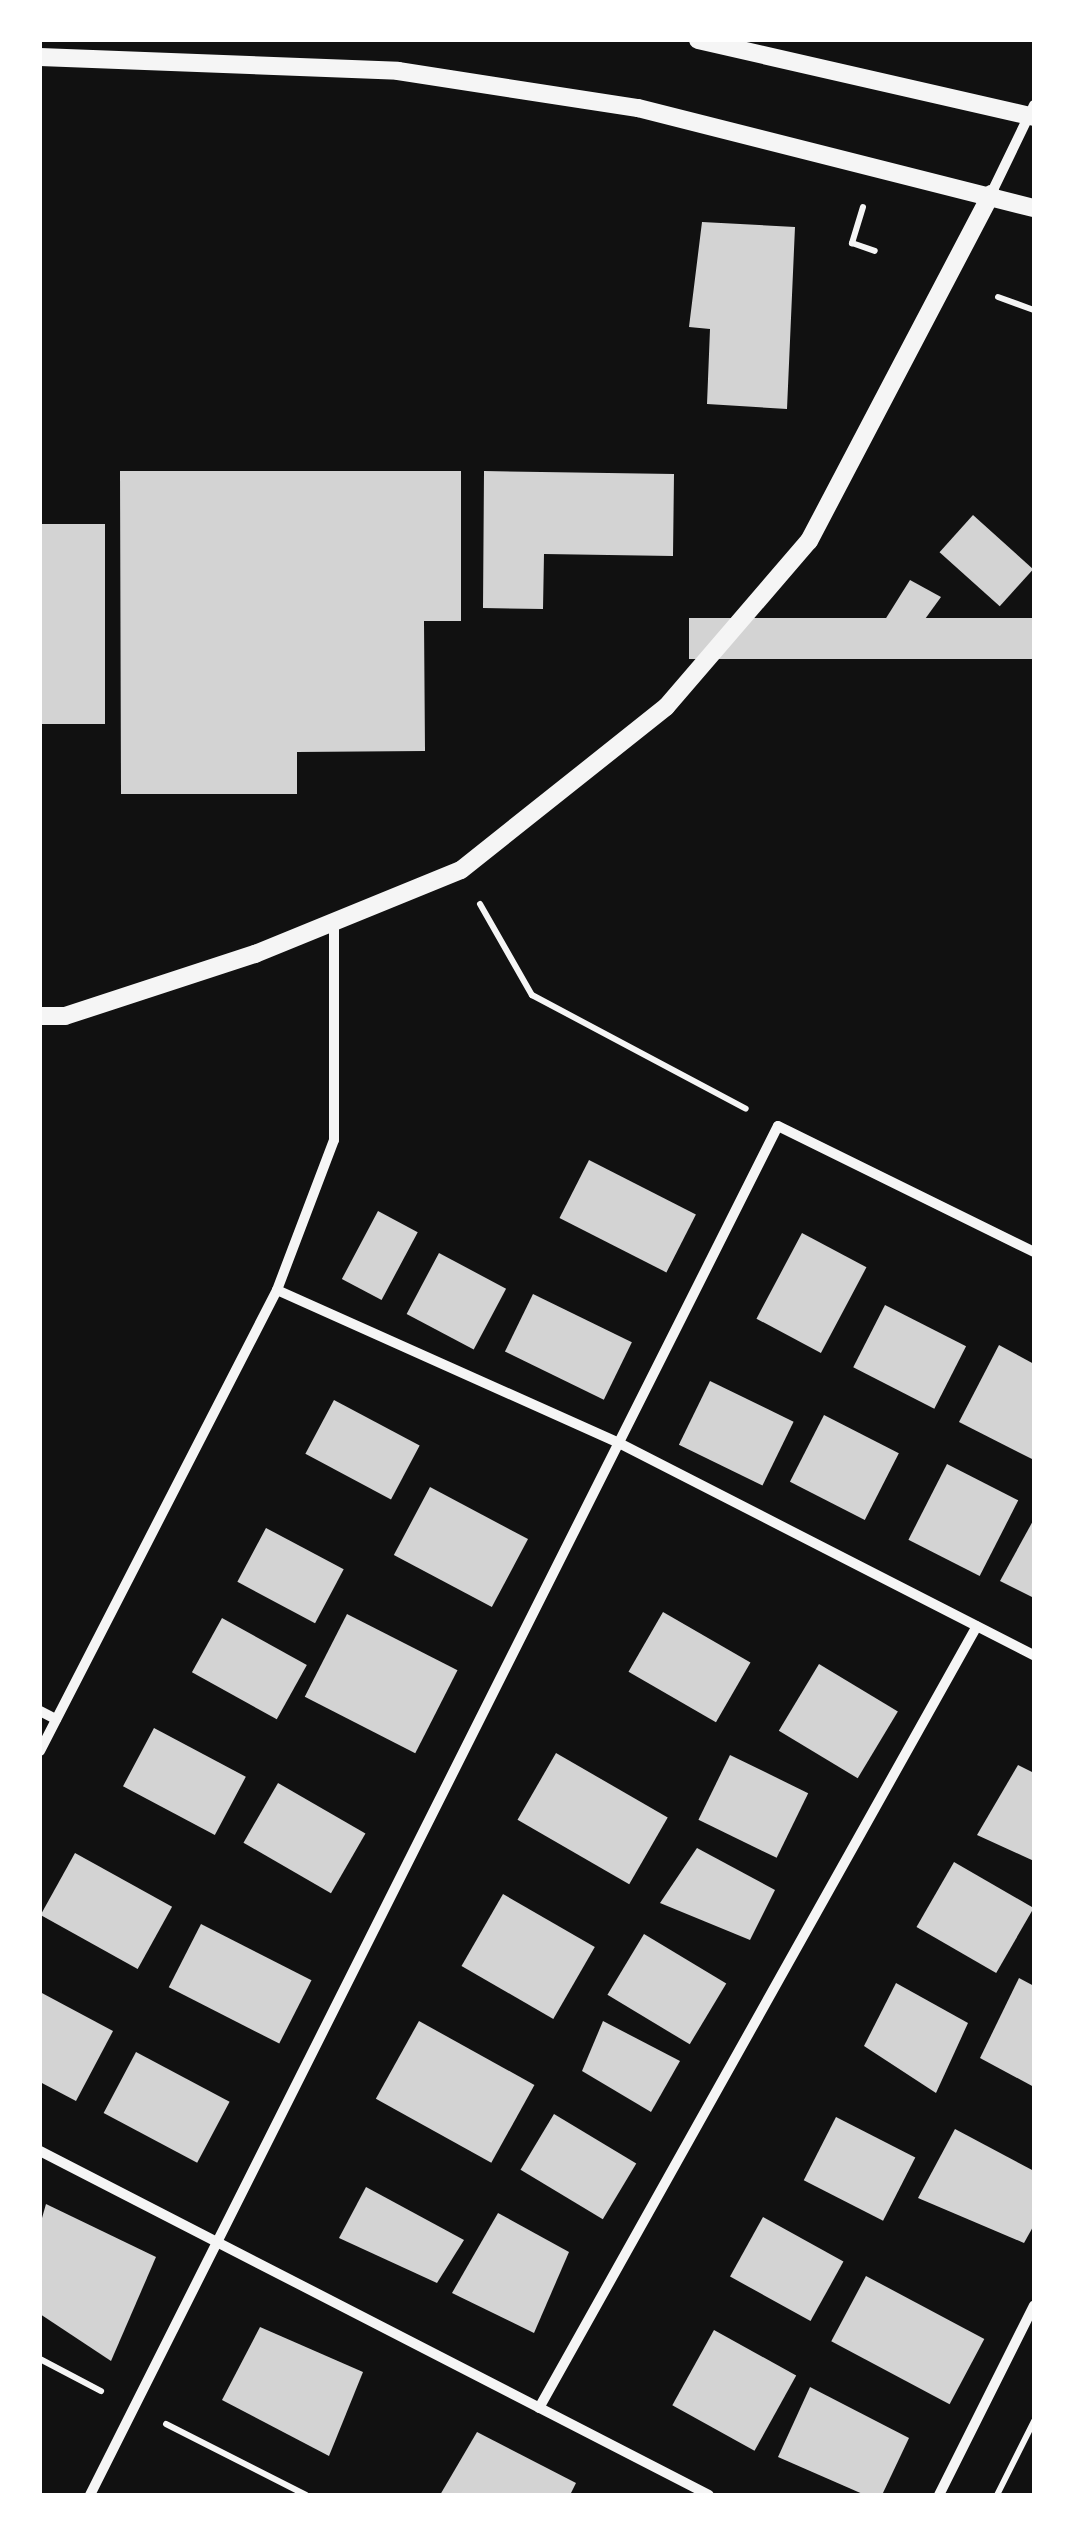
<!DOCTYPE html>
<html>
<head>
<meta charset="utf-8">
<style>
	body { margin:0 }
	#map { position:relative; width:1074px; height:2535px; overflow:hidden; background:#111; font-family:"IBM Plex Serif",serif }
	div>[style] { position:absolute }
	[style*='--x'] { left:calc(var(--x)*1px); top:calc(var(--y)*1px); width:calc(var(--w)*1px); rotate:calc(var(--a)*1deg) }
	.building>* { inset:0; background:#d3d3d3; transform-origin:0 0 }
	.path>* { height:6px; margin:-3px; padding:0 3px; transform-origin:3px; border-radius:3px; background:#f5f5f5 }
	.minor>* { height:10px; margin:-5px; padding:0 5px; transform-origin:5px; border-radius:5px; background:#f5f5f5 }
	.tertiary>* { height:18px; margin:-9px; padding:0 9px; transform-origin:9px; border-radius:9px; background:#f5f5f5 }
	span { translate:-50% -50%; white-space:nowrap; text-align:center; line-height:1.15; -webkit-text-stroke:10px #fff; paint-order:stroke }
	.frame { position:absolute; inset:0; border:42px solid #fff; pointer-events:none }
</style>
</head>
<body>
<div id="map">
	<div class="building">
		<i style="clip-path:polygon(702px 222px,795px 227px,787px 409px,707px 404px,710px 329px,689px 327px)"></i>
		<i style="clip-path:polygon(120px 471px,461px 471px,461px 621px,424px 621px,425px 751px,297px 752px,297px 794px,121px 794px)"></i>
		<i style="clip-path:polygon(484px 471px,674px 474px,673px 556px,544px 554px,543px 609px,483px 608px)"></i>
		<i style="left:973px;top:515px;width:81px;height:50px;rotate:42deg"></i>
		<i style="left:105px;top:524px;width:200px;height:65px;rotate:90deg"></i>
		<i style="clip-path:polygon(910px 580px,941px 597px,912px 637px,883px 623px)"></i>
		<i style="left:1034px;top:618px;width:41px;height:345px;rotate:90deg"></i>
		<i style="left:589px;top:1160px;width:120px;height:65px;rotate:27deg"></i>
		<i style="left:378px;top:1211px;width:45px;height:77px;rotate:28deg"></i>
		<i style="left:802px;top:1233px;width:73px;height:97px;rotate:28deg"></i>
		<i style="left:439px;top:1253px;width:76px;height:69px;rotate:28deg"></i>
		<i style="left:533px;top:1294px;width:110px;height:64px;rotate:26deg"></i>
		<i style="left:885px;top:1305px;width:91px;height:70px;rotate:27deg"></i>
		<i style="clip-path:polygon(999px 1345px,1034px 1364px,1032px 1459px,959px 1422px)"></i>
		<i style="left:710px;top:1381px;width:93px;height:71px;rotate:26deg"></i>
		<i style="left:334px;top:1400px;width:97px;height:61px;rotate:28deg"></i>
		<i style="left:824px;top:1415px;width:84px;height:75px;rotate:27deg"></i>
		<i style="left:947px;top:1464px;width:80px;height:85px;rotate:27deg"></i>
		<i style="left:430px;top:1487px;width:111px;height:77px;rotate:28deg"></i>
		<i style="clip-path:polygon(1034px 1519px,1034px 1598px,1000px 1581px)"></i>
		<i style="left:266px;top:1528px;width:88px;height:61px;rotate:28deg"></i>
		<i style="left:663px;top:1612px;width:101px;height:69px;rotate:30deg"></i>
		<i style="left:347px;top:1614px;width:124px;height:93px;rotate:27deg"></i>
		<i style="left:222px;top:1618px;width:97px;height:62px;rotate:29deg"></i>
		<i style="left:819px;top:1664px;width:92px;height:78px;rotate:31deg"></i>
		<i style="left:154px;top:1728px;width:104px;height:66px;rotate:28deg"></i>
		<i style="left:556px;top:1753px;width:129px;height:77px;rotate:30deg"></i>
		<i style="left:730px;top:1755px;width:87px;height:72px;rotate:26deg"></i>
		<i style="clip-path:polygon(1018px 1765px,1034px 1773px,1034px 1861px,977px 1835px)"></i>
		<i style="left:278px;top:1783px;width:101px;height:69px;rotate:30deg"></i>
		<i style="clip-path:polygon(697px 1848px,775px 1890px,750px 1940px,660px 1903px)"></i>
		<i style="left:75px;top:1853px;width:111px;height:71px;rotate:29deg"></i>
		<i style="left:954px;top:1862px;width:92px;height:75px;rotate:30deg"></i>
		<i style="left:503px;top:1894px;width:106px;height:83px;rotate:30deg"></i>
		<i style="left:201px;top:1924px;width:124px;height:71px;rotate:27deg"></i>
		<i style="left:644px;top:1934px;width:96px;height:71px;rotate:31deg"></i>
		<i style="clip-path:polygon(1019px 1978px,1034px 1986px,1034px 2087px,980px 2058px)"></i>
		<i style="clip-path:polygon(896px 1983px,968px 2023px,936px 2093px,864px 2046px)"></i>
		<i style="clip-path:polygon(40px 1992px,113px 2031px,76px 2101px,40px 2082px)"></i>
		<i style="left:419px;top:2021px;width:132px;height:89px;rotate:29deg"></i>
		<i style="clip-path:polygon(603px 2021px,680px 2061px,651px 2112px,582px 2071px)"></i>
		<i style="left:136px;top:2052px;width:106px;height:69px;rotate:28deg"></i>
		<i style="left:554px;top:2114px;width:96px;height:65px;rotate:31deg"></i>
		<i style="left:836px;top:2117px;width:89px;height:71px;rotate:27deg"></i>
		<i style="clip-path:polygon(955px 2129px,1034px 2171px,1034px 2225px,1024px 2243px,918px 2198px)"></i>
		<i style="clip-path:polygon(366px 2187px,464px 2240px,437px 2283px,339px 2238px)"></i>
		<i style="clip-path:polygon(46px 2204px,156px 2257px,111px 2361px,40px 2314px,40px 2225px)"></i>
		<i style="clip-path:polygon(498px 2213px,569px 2252px,534px 2333px,452px 2293px)"></i>
		<i style="left:763px;top:2217px;width:92px;height:68px;rotate:29deg"></i>
		<i style="left:866px;top:2276px;width:134px;height:74px;rotate:28deg"></i>
		<i style="clip-path:polygon(260px 2327px,363px 2372px,329px 2456px,222px 2400px)"></i>
		<i style="left:714px;top:2330px;width:94px;height:86px;rotate:29deg"></i>
		<i style="clip-path:polygon(810px 2387px,909px 2438px,882px 2495px,865px 2495px,778px 2457px)"></i>
		<i style="clip-path:polygon(477px 2432px,576px 2483px,570px 2495px,440px 2495px)"></i>
	</div>
	<div class="path">
		<i style="--x:863;--y:207;--w:38;--a:107"></i>
		<i style="--x:852;--y:243;--w:24;--a:19"></i>
		<i style="--x:998;--y:297;--w:38;--a:20"></i>
		<i style="--x:480;--y:904;--w:105;--a:60.3"></i>
		<i style="--x:532;--y:995;--w:242;--a:28"></i>
		<i style="--x:40;--y:2359;--w:69;--a:27.7"></i>
		<i style="--x:166;--y:2424;--w:157;--a:26.9"></i>
		<i style="--x:997;--y:2495;--w:83;--a:-63.4"></i>
	</div>
	<div class="minor">
		<i style="--x:991;--y:194;--w:99;--a:-64.2"></i>
		<i style="--x:277;--y:1290;--w:375;--a:24.1"></i>
		<i style="--x:619;--y:1443;--w:466;--a:27.1"></i>
		<i style="--x:40;--y:1711;--w:18;--a:27"></i>
		<i style="--x:40;--y:1751;--w:518;--a:-62.79"></i>
		<i style="--x:277;--y:1290;--w:160;--a:-69.2"></i>
		<i style="--x:334;--y:1140;--w:218;--a:-90"></i>
		<i style="--x:40;--y:2151;--w:752;--a:27.21"></i>
		<i style="--x:539;--y:2408;--w:896;--a:-60.75"></i>
		<i style="--x:90;--y:2495;--w:1532;--a:-63.32"></i>
		<i style="--x:778;--y:1126;--w:285;--a:26.2"></i>
		<i style="--x:939;--y:2495;--w:212;--a:-63.4"></i>
	</div>
	<div class="tertiary">
		<i style="--x:698;--y:40;--w:345;--a:12.9"></i>
		<i style="--x:40;--y:57;--w:358;--a:2.2"></i>
		<i style="--x:398;--y:71;--w:243;--a:8.8"></i>
		<i style="--x:638;--y:108;--w:408;--a:14.2"></i>
		<i style="--x:40;--y:1016;--w:25;--a:0"></i>
		<i style="--x:65;--y:1016;--w:200;--a:-18.1"></i>
		<i style="--x:255;--y:954;--w:222;--a:-22.2"></i>
		<i style="--x:461;--y:870;--w:262;--a:-38.5"></i>
		<i style="--x:666;--y:707;--w:219;--a:-49.3"></i>
		<i style="--x:809;--y:541;--w:392;--a:-62.3"></i>
	</div>
	<div class="frame"></div>
</div>
</body>
</html>
